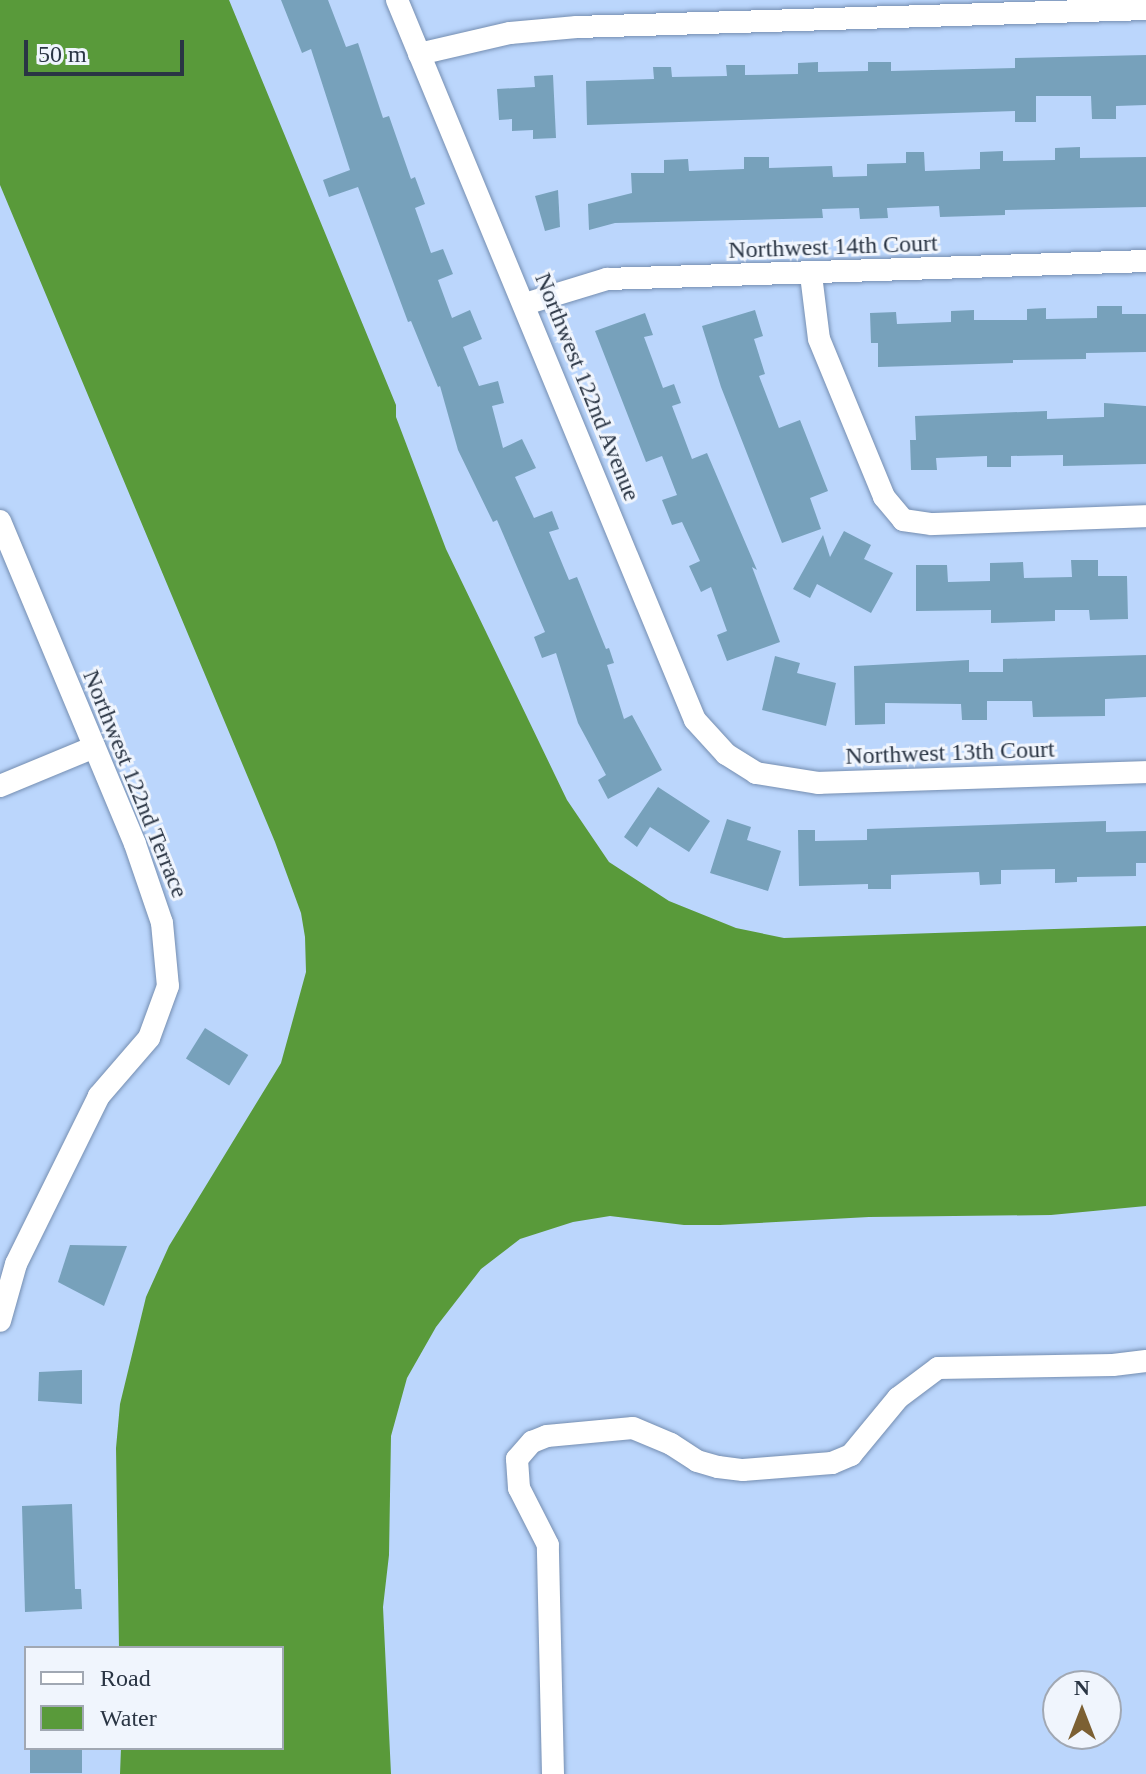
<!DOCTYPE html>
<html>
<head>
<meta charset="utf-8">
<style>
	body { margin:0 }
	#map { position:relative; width:1146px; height:1774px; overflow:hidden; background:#bbd6fc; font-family:Georgia,serif }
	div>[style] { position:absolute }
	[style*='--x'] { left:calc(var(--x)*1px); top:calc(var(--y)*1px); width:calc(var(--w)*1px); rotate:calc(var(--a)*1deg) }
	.water>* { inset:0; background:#599a3a }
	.building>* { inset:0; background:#77a1bb; transform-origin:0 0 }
	.roads { filter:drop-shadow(0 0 2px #758eb1) drop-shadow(0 0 2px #758eb1) }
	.street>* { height:22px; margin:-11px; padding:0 11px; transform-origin:11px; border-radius:11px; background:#fff }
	span { translate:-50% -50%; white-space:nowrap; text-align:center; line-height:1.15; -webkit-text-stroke:6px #f0f5fd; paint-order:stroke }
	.street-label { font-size:24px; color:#2a3544 }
	.legend { position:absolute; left:24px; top:1646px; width:260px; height:104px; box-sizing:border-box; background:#f0f5fd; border:2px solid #a1a8b3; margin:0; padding:10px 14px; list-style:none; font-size:24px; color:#2a3544 }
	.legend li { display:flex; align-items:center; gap:16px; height:40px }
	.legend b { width:40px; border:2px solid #a1a8b3 }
	.north { position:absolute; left:1042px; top:1670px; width:80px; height:80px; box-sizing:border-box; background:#f0f5fd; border:2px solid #a1a8b3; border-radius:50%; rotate:0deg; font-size:22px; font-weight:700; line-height:32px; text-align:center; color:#2a3544 }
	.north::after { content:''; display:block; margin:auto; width:28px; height:36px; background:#7c6033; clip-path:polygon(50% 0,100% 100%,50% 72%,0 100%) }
	.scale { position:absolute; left:24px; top:40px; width:160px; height:36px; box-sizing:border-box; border:4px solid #2a3544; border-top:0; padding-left:10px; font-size:24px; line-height:28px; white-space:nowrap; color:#2a3544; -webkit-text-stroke:6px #f0f5fd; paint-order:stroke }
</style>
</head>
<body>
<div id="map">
	<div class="water">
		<i style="clip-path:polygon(0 0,229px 0,396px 405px,396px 417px,446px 549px,567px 800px,609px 862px,669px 901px,736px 928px,784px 938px,1146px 926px,1146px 1206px,1051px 1215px,869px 1217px,720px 1225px,684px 1225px,610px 1216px,573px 1222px,520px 1239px,481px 1269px,436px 1327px,407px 1378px,391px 1436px,389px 1555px,383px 1607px,391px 1774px,120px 1774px,121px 1748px,282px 1748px,282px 1648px,119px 1648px,116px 1448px,120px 1404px,146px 1297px,169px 1246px,281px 1063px,306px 972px,305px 937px,301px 913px,275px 842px,0 185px)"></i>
	</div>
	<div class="building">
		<i style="clip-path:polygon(281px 0,328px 0,346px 47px,358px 43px,383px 118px,389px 116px,411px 179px,415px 177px,425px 204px,415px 208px,431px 253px,443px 249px,453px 274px,438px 280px,452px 318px,470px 310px,482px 339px,463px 347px,479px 386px,498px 381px,504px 403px,492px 406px,503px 448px,522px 439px,536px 468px,515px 477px,534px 518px,552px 511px,559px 529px,549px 532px,569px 580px,577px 577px,606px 649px,609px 648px,614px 663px,607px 665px,624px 719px,632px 715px,662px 770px,608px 799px,598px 780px,606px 775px,578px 723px,556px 653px,542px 658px,534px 637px,545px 632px,497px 520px,493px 522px,458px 450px,440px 386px,438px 387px,411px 321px,408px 322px,358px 187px,329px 197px,323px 180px,350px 170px,311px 49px,302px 53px)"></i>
		<i style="clip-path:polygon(1146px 55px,1146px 105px,1116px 106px,1116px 119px,1092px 119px,1091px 96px,1036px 96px,1036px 122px,1015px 122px,1015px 111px,587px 125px,586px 81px,654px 79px,653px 67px,671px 67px,672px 77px,727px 76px,726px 65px,745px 65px,745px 75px,798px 74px,798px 63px,818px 62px,818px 72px,868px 71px,868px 62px,891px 62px,891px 71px,1015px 68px,1015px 58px)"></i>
		<i style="clip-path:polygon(553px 75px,556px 138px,533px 139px,533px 130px,512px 131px,512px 119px,499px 120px,497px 89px,535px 87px,534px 76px)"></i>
		<i style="clip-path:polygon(1080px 147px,1080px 158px,1146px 157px,1146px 207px,1005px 210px,1005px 215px,940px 217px,939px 206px,887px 208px,888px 218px,860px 219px,859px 208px,822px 209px,823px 218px,615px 223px,589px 230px,588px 204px,632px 193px,631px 173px,664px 173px,664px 160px,688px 159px,689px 171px,744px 169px,744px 157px,769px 157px,769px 168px,832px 166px,833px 177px,867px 176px,867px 164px,906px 163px,906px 152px,924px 152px,925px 171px,980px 169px,980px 152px,1003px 151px,1003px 161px,1055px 160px,1055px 148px)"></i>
		<i style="clip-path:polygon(558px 190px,560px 227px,545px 231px,535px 196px)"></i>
		<i style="clip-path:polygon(1097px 306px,1122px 306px,1122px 314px,1146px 314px,1146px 352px,1086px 353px,1086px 359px,1013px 360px,1013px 363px,878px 367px,878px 343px,871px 343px,870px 313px,896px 312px,897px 324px,951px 322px,951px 311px,974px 310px,974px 320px,1027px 320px,1027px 309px,1046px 308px,1046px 319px,1097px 318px)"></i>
		<i style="clip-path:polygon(755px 310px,763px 336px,754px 339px,765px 374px,759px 376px,779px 428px,800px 420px,828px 491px,810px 498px,821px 529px,782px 543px,721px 387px,702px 326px)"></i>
		<i style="clip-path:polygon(645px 313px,653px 335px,644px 337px,663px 388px,674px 384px,681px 403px,672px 406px,692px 459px,707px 453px,757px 570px,752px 567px,780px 642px,727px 661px,717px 635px,727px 631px,711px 587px,701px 592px,689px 566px,700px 561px,682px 522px,672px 525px,662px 500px,677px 495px,662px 456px,646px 462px,595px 331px)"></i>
		<i style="clip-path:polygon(1104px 403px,1146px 406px,1146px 464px,1063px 466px,1063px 455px,1011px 456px,1011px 467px,987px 467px,987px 456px,936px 458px,937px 470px,911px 470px,910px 440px,916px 440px,915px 416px,1047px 411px,1047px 419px,1104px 417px)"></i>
		<i style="clip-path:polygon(844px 531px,871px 545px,864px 559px,893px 573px,871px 613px,817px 584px,810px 598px,793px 589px,823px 535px,830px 557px)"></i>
		<i style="clip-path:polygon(1071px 560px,1098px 560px,1098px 576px,1127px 576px,1128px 619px,1090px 620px,1089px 610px,1055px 610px,1055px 621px,991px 623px,991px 610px,916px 611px,916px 565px,947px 565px,948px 582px,990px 581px,990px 563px,1023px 562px,1024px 578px,1072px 577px)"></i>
		<i style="clip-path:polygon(1146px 655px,1146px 697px,1105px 699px,1105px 716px,1033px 717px,1032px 701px,987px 701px,987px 720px,962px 720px,961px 704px,885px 703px,885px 724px,855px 725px,854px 666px,969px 660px,969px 672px,1003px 672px,1003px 659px)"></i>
		<i style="clip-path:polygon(775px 656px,800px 663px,797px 673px,836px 683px,826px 726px,762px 710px)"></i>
		<i style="clip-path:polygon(658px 787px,710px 821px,689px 852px,650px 827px,637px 847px,624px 837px)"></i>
		<i style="clip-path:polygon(727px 819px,751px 827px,747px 840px,781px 851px,768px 891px,710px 873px)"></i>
		<i style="clip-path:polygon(1106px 821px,1106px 832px,1146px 831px,1146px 863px,1136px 863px,1136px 876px,1077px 877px,1077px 882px,1055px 883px,1055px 869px,1001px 870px,1001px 884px,980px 885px,979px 872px,891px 875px,891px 889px,868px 889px,868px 884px,799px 886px,798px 830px,815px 830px,815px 841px,867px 840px,867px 829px)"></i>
		<i style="left:205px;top:1028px;width:51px;height:36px;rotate:32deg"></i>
		<i style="clip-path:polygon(70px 1245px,127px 1246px,104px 1306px,58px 1282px)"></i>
		<i style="clip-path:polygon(82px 1370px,82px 1404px,38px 1401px,39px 1372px)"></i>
		<i style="clip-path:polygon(72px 1504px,75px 1589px,81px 1589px,82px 1609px,25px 1612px,22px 1506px)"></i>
		<i style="left:30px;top:1748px;width:52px;height:25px"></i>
	</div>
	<div class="roads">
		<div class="street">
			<i style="--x:397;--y:0;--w:779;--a:67.52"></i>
			<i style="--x:695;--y:720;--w:46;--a:47.6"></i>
			<i style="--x:726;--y:754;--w:36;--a:32"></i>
			<i style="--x:756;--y:773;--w:64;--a:9"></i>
			<i style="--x:819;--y:783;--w:327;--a:-1.9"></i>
			<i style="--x:419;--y:54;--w:93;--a:-13"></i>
			<i style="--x:510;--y:33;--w:67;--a:-5.1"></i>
			<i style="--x:577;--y:27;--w:569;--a:-1.81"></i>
			<i style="--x:811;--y:275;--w:64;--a:82.9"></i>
			<i style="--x:819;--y:339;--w:171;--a:67.6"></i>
			<i style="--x:884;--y:497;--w:30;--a:50"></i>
			<i style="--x:903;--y:520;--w:29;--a:8"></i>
			<i style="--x:932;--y:524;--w:214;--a:-2.1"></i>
			<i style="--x:525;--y:304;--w:86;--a:-17"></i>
			<i style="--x:607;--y:279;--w:539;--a:-1.91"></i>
			<i style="--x:0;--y:521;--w:350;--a:67.3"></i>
			<i style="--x:135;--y:844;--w:83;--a:71.1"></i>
			<i style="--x:162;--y:923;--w:63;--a:84.6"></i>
			<i style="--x:168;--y:986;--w:55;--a:110.1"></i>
			<i style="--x:149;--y:1038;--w:77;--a:130.8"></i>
			<i style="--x:99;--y:1096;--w:187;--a:116.3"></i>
			<i style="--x:16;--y:1264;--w:59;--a:105.7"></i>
			<i style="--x:0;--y:786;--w:102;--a:-22.5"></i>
			<i style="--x:553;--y:1774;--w:229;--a:-91.3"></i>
			<i style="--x:548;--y:1545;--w:64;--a:-117"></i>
			<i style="--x:519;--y:1488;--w:29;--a:-94"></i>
			<i style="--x:517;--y:1459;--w:23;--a:-49"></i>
			<i style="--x:532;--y:1442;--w:16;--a:-22"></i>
			<i style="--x:547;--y:1436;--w:86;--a:-5.3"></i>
			<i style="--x:633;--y:1428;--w:41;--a:22.8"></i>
			<i style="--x:671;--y:1444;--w:31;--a:33"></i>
			<i style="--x:697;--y:1461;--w:22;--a:16"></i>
			<i style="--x:718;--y:1467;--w:25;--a:7"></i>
			<i style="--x:743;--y:1470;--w:89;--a:-4.5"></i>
			<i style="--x:832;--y:1463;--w:21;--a:-23"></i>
			<i style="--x:851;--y:1455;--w:74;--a:-50.5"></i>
			<i style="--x:898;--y:1398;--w:50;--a:-36.9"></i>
			<i style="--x:938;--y:1368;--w:175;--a:-1"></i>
			<i style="--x:1113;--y:1365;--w:33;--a:-7"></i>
		</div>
	</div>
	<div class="street-label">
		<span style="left:833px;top:247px;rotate:-2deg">Northwest 14th Court</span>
		<span style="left:587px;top:387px;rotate:68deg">Northwest 122nd Avenue</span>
		<span style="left:950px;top:753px;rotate:-2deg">Northwest 13th Court</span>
		<span style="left:135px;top:784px;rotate:68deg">Northwest 122nd Terrace</span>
	</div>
	<ul class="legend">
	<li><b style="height:10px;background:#fff"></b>Road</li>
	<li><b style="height:22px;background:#599a3a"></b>Water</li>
	</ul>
	<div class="north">N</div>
	<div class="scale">50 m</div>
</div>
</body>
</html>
